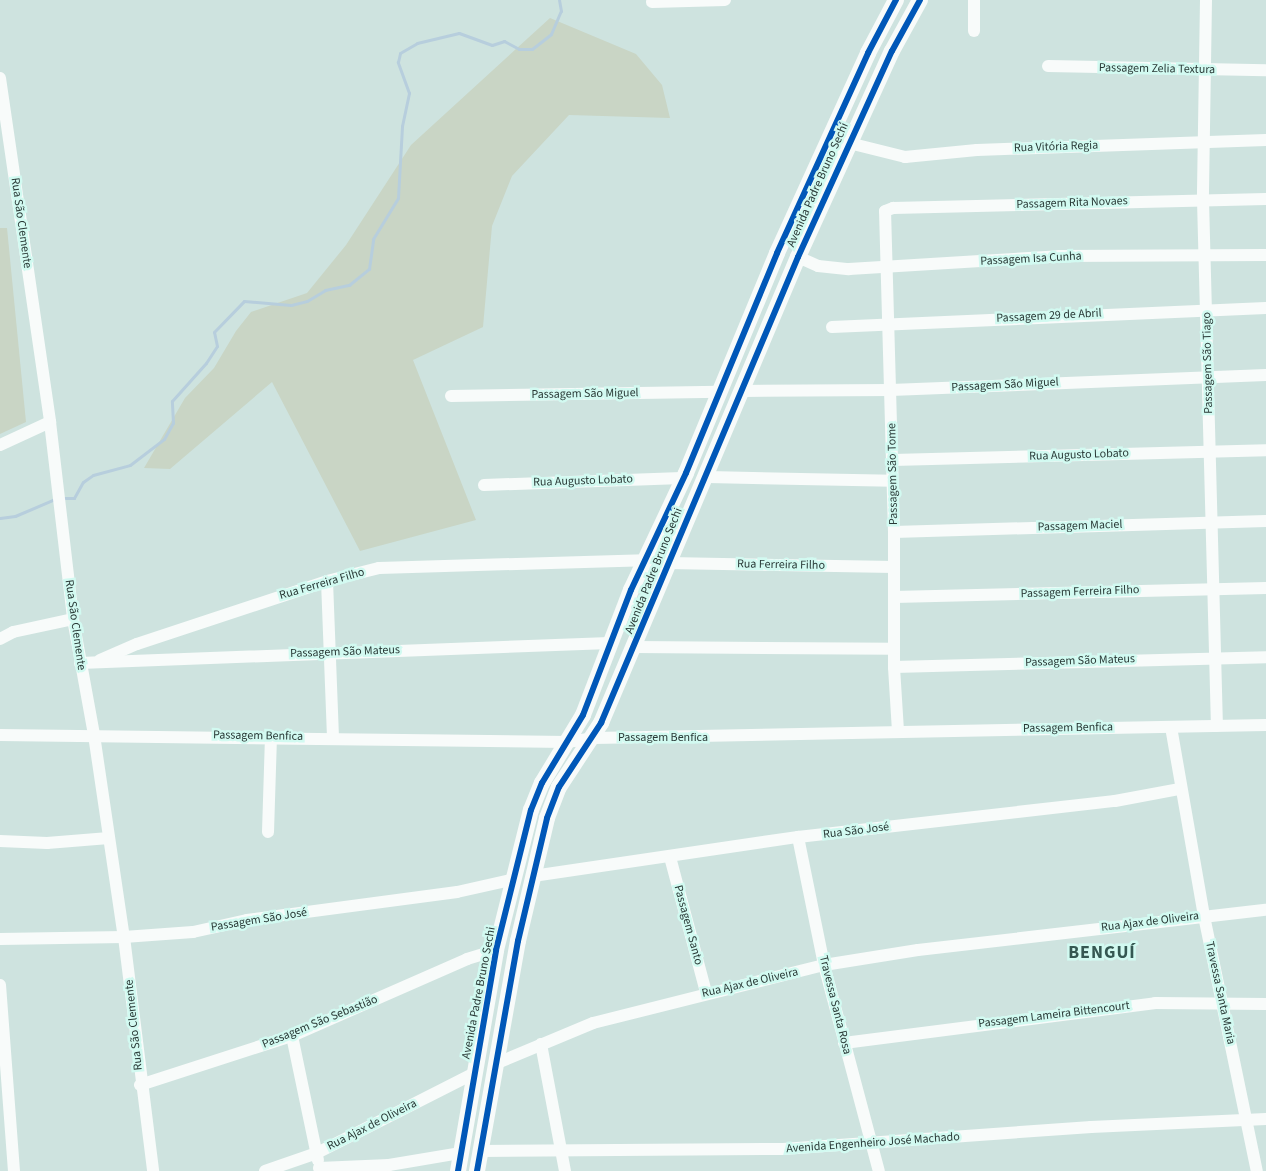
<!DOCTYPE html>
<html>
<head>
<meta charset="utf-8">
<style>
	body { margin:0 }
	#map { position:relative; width:1266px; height:1171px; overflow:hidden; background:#cee3df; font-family:"Source Sans 3",sans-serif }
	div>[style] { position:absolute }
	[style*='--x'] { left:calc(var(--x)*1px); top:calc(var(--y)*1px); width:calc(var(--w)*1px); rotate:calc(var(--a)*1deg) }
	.green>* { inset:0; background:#c9d5c5 }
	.stream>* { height:3px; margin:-1.5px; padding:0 1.5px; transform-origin:1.5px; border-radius:1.5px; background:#b7cedd }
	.minor>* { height:12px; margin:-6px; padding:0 6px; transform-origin:6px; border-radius:6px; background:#f8fbfa }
	.major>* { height:16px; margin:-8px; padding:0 8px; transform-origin:8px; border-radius:8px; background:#f8fbfa }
	.cycleway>* { height:6px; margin:-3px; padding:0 3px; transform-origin:3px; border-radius:3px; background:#0057b8 }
	span { translate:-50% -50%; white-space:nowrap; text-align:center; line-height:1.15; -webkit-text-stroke:5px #d2faf1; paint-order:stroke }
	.street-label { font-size:12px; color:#293936 }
	.district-label { font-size:18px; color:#355852; font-weight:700; letter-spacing:1px }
</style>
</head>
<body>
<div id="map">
	<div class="green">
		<i style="clip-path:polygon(550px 18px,636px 54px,662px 85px,670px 118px,569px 115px,512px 176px,492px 226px,483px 327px,413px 360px,476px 520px,360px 551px,272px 382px,170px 469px,144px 468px,185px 398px,214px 368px,236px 331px,251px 312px,307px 293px,346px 245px,411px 145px)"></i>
		<i style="clip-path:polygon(0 228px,7px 228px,26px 422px,0 434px)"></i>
	</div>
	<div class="stream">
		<i style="--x:61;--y:498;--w:13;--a:0"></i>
		<i style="--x:74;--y:498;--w:18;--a:-61"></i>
		<i style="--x:83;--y:482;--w:12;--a:-35"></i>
		<i style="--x:93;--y:475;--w:38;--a:-15"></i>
		<i style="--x:130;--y:465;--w:43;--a:-37.4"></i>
		<i style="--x:164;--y:439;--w:18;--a:-61"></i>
		<i style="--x:173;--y:423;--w:22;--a:-93"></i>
		<i style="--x:172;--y:401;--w:51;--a:-48.2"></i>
		<i style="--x:206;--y:363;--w:20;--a:-57"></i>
		<i style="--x:217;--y:346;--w:14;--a:-102"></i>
		<i style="--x:214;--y:332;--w:43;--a:-45.9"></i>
		<i style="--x:244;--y:301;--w:47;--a:4.9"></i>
		<i style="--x:291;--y:305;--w:16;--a:-14"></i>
		<i style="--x:307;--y:301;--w:21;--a:-31"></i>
		<i style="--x:325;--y:290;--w:25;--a:-12"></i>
		<i style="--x:349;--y:285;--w:26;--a:-39"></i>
		<i style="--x:369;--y:269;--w:30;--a:-82"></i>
		<i style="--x:373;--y:239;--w:48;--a:-58.6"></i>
		<i style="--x:398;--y:198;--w:72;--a:-86.8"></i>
		<i style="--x:402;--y:126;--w:34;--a:-78"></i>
		<i style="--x:409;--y:93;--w:33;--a:-110"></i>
		<i style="--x:398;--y:62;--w:9;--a:-77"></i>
		<i style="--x:400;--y:53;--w:20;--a:-30"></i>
		<i style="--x:417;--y:43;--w:43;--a:-13.4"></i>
		<i style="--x:459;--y:33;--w:35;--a:20"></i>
		<i style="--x:492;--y:45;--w:13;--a:-18"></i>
		<i style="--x:504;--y:41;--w:17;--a:28"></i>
		<i style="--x:519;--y:49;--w:13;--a:0"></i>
		<i style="--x:532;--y:49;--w:24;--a:-38"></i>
		<i style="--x:551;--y:34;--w:25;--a:-67"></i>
		<i style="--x:561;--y:11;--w:11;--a:-100"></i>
		<i style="--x:0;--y:518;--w:15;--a:-8"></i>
		<i style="--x:15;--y:516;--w:43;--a:-23"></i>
	</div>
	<div class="minor">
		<i style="--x:974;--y:0;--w:31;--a:90"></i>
		<i style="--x:1206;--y:0;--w:200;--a:90.9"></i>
		<i style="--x:1203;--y:200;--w:526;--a:88.48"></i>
		<i style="--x:652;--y:2;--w:73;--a:-1.6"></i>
		<i style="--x:1048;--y:66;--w:218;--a:1.1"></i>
		<i style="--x:0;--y:78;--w:348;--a:81.7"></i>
		<i style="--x:50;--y:422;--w:198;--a:83.3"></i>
		<i style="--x:73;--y:619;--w:118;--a:79.7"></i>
		<i style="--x:94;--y:735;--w:204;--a:81.6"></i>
		<i style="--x:124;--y:937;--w:236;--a:82.9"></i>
		<i style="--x:849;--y:143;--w:58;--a:14"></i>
		<i style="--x:905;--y:157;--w:72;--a:-5.6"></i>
		<i style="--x:977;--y:150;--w:289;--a:-2"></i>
		<i style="--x:798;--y:257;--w:22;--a:24"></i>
		<i style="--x:818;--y:266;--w:31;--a:6"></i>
		<i style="--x:849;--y:269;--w:210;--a:-3.5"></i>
		<i style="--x:1059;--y:256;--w:207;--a:-0.3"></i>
		<i style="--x:832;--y:327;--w:434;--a:-2.5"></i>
		<i style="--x:743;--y:391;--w:148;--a:-0.4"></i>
		<i style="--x:891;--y:390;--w:375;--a:-2.3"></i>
		<i style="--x:451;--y:396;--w:269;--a:-0.9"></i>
		<i style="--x:0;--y:445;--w:55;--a:-24.7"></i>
		<i style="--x:893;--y:460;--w:373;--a:-1.5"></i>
		<i style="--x:708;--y:477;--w:184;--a:1.2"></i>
		<i style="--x:484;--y:485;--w:198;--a:-2"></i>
		<i style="--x:894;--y:532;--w:372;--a:-1.7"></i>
		<i style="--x:668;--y:563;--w:226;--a:1"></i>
		<i style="--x:327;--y:581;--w:157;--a:87.8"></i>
		<i style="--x:894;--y:597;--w:372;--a:-1.4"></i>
		<i style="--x:0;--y:639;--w:15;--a:-28"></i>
		<i style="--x:13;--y:632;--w:61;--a:-12.2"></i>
		<i style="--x:635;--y:647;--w:259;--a:0.4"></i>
		<i style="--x:100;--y:660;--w:40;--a:-23.4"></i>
		<i style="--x:137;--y:644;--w:200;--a:-18.3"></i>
		<i style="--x:327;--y:581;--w:54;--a:-14"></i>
		<i style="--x:379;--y:568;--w:265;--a:-1.7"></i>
		<i style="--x:80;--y:663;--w:530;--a:-2.16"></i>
		<i style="--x:894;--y:667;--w:372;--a:-1.5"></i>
		<i style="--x:1171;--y:727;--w:192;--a:80.1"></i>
		<i style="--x:1204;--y:916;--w:260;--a:78.3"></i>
		<i style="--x:898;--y:731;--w:64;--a:-93.6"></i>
		<i style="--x:894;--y:667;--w:135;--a:-90"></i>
		<i style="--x:894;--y:532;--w:321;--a:-91.6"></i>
		<i style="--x:885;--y:211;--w:9;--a:-21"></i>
		<i style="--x:893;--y:208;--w:373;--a:-1.4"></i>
		<i style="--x:0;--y:735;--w:567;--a:0.71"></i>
		<i style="--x:567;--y:742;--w:27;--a:-8"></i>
		<i style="--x:594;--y:738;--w:672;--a:-1.11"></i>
		<i style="--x:268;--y:832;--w:96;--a:-88.2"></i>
		<i style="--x:798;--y:837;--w:131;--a:78.5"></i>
		<i style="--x:824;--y:965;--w:213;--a:75.1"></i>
		<i style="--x:0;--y:841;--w:47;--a:2.4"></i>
		<i style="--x:47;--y:843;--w:62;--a:-4.6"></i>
		<i style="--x:670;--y:857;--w:140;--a:75.1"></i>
		<i style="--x:533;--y:876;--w:268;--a:-8.4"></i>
		<i style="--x:798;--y:837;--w:319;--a:-6.5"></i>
		<i style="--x:1115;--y:801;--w:66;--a:-10.5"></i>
		<i style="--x:0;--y:939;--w:124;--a:-0.9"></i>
		<i style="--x:124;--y:937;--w:69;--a:-4.1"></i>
		<i style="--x:193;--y:932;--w:55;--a:-12.5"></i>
		<i style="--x:247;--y:920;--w:212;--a:-7.6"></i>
		<i style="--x:457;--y:892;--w:59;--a:-12.6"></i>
		<i style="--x:0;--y:985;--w:187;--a:85.7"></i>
		<i style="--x:292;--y:1036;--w:127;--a:78.2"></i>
		<i style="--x:844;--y:1043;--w:314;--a:-7.3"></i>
		<i style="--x:1155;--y:1003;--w:111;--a:0.5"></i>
		<i style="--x:541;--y:1044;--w:129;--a:79.3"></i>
		<i style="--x:495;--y:1064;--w:106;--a:-22.7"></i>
		<i style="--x:593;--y:1023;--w:238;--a:-14.1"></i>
		<i style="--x:824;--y:965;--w:95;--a:-9.1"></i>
		<i style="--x:918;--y:950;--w:350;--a:-6.6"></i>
		<i style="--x:140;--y:1085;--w:160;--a:-17.9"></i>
		<i style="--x:292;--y:1036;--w:191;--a:-23.7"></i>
		<i style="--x:467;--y:959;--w:30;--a:-17"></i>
		<i style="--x:480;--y:1151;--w:303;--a:-0.4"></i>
		<i style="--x:783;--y:1149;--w:309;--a:-4.1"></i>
		<i style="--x:1091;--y:1127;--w:175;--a:-2.6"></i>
		<i style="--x:319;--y:1168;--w:70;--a:-2.5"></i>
		<i style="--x:389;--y:1165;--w:73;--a:-9.5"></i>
		<i style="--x:265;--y:1171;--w:55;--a:-19.1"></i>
		<i style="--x:317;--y:1153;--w:177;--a:-26.9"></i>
	</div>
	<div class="major">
		<i style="--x:458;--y:1171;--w:224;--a:-80.2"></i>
		<i style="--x:496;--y:950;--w:144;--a:-76"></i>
		<i style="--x:531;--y:810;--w:29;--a:-68"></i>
		<i style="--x:542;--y:783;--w:79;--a:-58.9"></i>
		<i style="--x:583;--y:715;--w:134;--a:-69"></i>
		<i style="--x:631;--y:590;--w:129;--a:-64.8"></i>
		<i style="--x:686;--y:473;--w:238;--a:-67.5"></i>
		<i style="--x:777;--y:253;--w:220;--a:-65.5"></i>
		<i style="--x:868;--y:53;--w:60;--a:-62.2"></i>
		<i style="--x:477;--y:1171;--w:234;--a:-79.9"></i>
		<i style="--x:518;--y:941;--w:126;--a:-76.7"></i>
		<i style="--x:547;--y:818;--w:33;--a:-69"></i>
		<i style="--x:559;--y:787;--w:77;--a:-56.7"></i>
		<i style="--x:601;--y:723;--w:506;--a:-67.08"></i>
		<i style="--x:798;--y:257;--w:226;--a:-65.5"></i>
		<i style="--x:892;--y:51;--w:58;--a:-61.2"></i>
	</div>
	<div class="cycleway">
		<i style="--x:458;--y:1171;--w:224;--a:-80.2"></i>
		<i style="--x:496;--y:950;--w:144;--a:-76"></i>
		<i style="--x:531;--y:810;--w:29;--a:-68"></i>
		<i style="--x:542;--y:783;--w:79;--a:-58.9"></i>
		<i style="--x:583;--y:715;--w:134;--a:-69"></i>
		<i style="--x:631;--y:590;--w:129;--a:-64.8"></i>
		<i style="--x:686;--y:473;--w:238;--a:-67.5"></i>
		<i style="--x:777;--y:253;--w:220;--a:-65.5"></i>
		<i style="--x:868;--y:53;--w:60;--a:-62.2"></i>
		<i style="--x:477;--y:1171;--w:234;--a:-79.9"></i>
		<i style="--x:518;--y:941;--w:126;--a:-76.7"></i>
		<i style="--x:547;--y:818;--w:33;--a:-69"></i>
		<i style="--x:559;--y:787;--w:77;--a:-56.7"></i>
		<i style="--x:601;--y:723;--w:506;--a:-67.08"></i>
		<i style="--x:798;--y:257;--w:226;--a:-65.5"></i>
		<i style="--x:892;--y:51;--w:58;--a:-61.2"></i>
	</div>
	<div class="street-label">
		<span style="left:1157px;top:69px;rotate:1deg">Passagem Zelia Textura</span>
		<span style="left:1056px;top:147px;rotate:-2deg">Rua Vitória Regia</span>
		<span style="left:818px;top:185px;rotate:-66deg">Avenida Padre Bruno Sechi</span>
		<span style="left:1072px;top:203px;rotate:-2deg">Passagem Rita Novaes</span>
		<span style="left:21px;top:223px;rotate:82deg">Rua São Clemente</span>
		<span style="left:1031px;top:259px;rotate:-3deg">Passagem Isa Cunha</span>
		<span style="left:1049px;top:316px;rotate:-3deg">Passagem 29 de Abril</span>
		<span style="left:1208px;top:363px;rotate:-91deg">Passagem São Tiago</span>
		<span style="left:1005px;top:385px;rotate:-3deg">Passagem São Miguel</span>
		<span style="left:585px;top:394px;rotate:-1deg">Passagem São Miguel</span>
		<span style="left:1079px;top:455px;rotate:-2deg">Rua Augusto Lobato</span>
		<span style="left:893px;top:474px;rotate:-91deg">Passagem São Tome</span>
		<span style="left:583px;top:481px;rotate:-2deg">Rua Augusto Lobato</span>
		<span style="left:1080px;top:526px;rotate:-2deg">Passagem Maciel</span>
		<span style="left:781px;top:565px;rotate:1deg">Rua Ferreira Filho</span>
		<span style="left:654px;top:571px;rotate:-68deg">Avenida Padre Bruno Sechi</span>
		<span style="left:322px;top:584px;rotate:-16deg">Rua Ferreira Filho</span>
		<span style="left:1080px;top:592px;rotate:-2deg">Passagem Ferreira Filho</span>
		<span style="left:75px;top:625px;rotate:82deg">Rua São Clemente</span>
		<span style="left:345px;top:652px;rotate:-2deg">Passagem São Mateus</span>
		<span style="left:1080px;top:661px;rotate:-2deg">Passagem São Mateus</span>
		<span style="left:1068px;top:728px;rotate:-1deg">Passagem Benfica</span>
		<span style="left:258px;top:736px;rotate:1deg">Passagem Benfica</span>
		<span style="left:663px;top:738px">Passagem Benfica</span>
		<span style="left:856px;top:831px;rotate:-7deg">Rua São José</span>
		<span style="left:259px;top:920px;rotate:-9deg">Passagem São José</span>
		<span style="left:1150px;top:922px;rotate:-7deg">Rua Ajax de Oliveira</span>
		<span style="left:688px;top:925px;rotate:75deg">Passagem Santo</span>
		<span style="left:750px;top:983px;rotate:-13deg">Rua Ajax de Oliveira</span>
		<span style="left:479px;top:993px;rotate:-79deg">Avenida Padre Bruno Sechi</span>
		<span style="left:1220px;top:993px;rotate:78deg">Travessa Santa Maria</span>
		<span style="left:835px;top:1005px;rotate:76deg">Travessa Santa Rosa</span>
		<span style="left:1054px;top:1015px;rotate:-7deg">Passagem Lameira Bittencourt</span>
		<span style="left:320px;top:1022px;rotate:-22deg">Passagem São Sebastião</span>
		<span style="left:134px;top:1025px;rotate:-96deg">Rua São Clemente</span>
		<span style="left:372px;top:1125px;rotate:-27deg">Rua Ajax de Oliveira</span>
		<span style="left:873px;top:1143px;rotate:-4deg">Avenida Engenheiro José Machado</span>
	</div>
	<div class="district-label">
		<span style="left:1102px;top:953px">BENGUÍ</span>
	</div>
</div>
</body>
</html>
